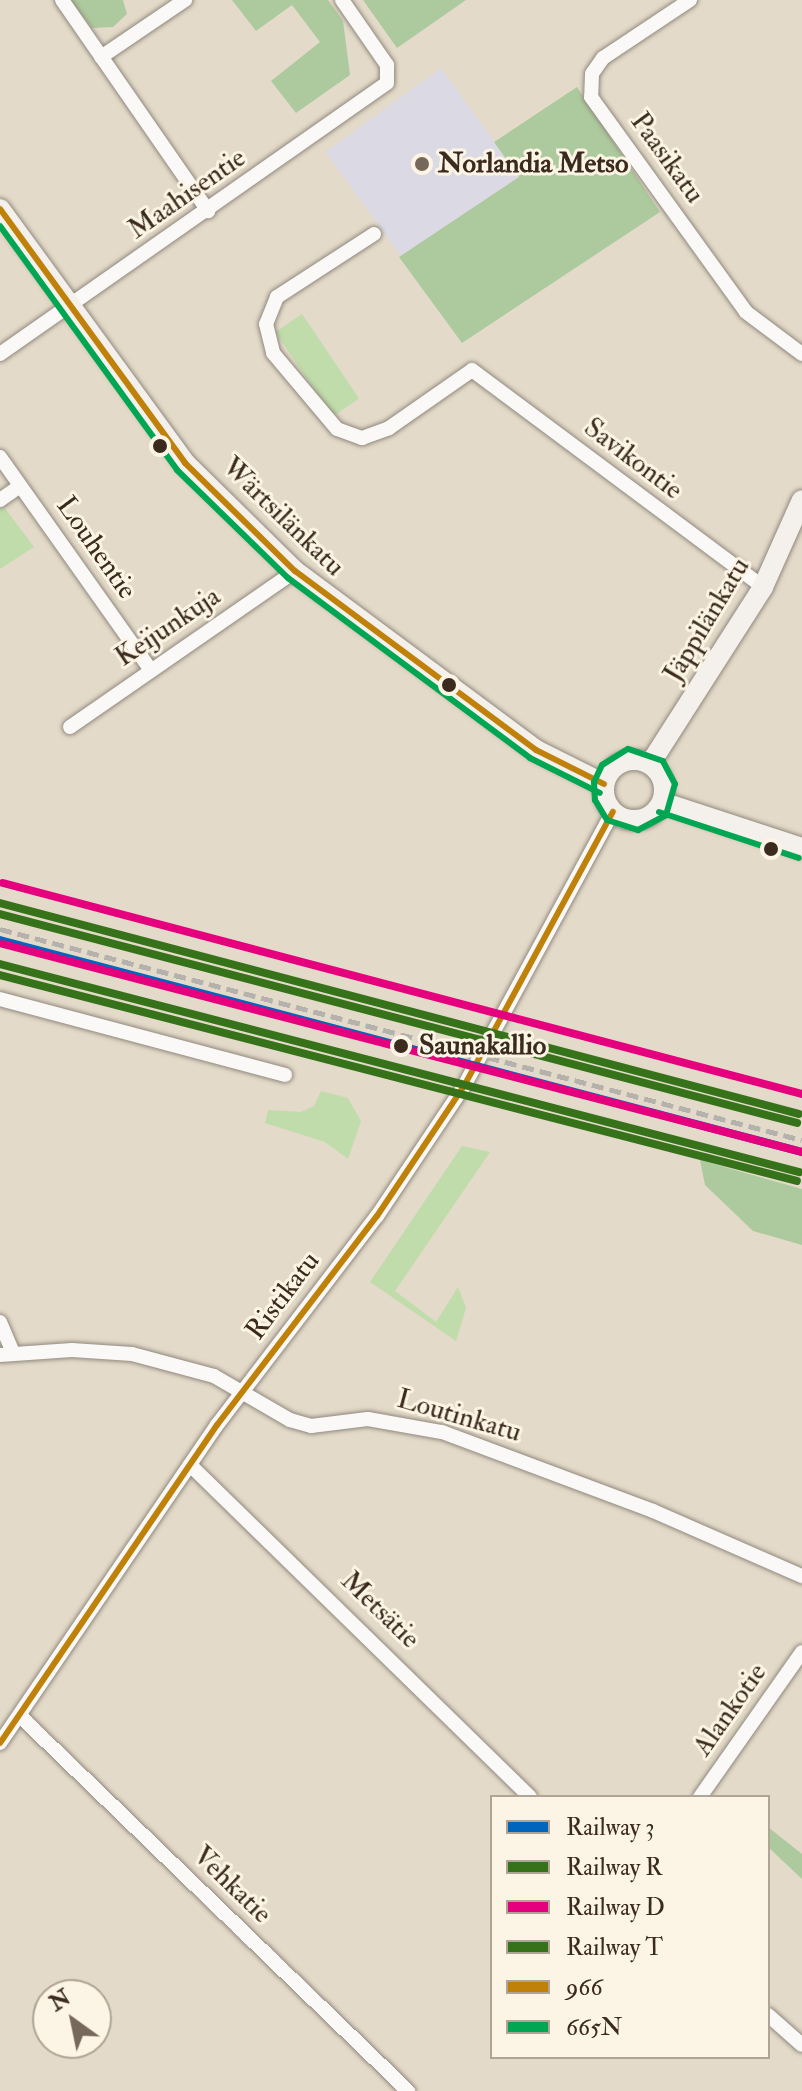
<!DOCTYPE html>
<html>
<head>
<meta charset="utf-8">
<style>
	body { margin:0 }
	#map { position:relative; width:802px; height:2091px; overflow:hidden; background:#e4dac9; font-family:"IM FELL Double Pica",serif }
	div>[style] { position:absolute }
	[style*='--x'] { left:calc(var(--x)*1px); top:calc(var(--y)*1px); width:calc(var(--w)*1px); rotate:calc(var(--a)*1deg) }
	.built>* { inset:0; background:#dbd9e3; transform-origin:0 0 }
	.green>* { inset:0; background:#bfdcaa; transform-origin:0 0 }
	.forest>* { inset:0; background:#adca9e }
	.roads { filter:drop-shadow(0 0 2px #90897e) drop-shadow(0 0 2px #90897e) }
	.street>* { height:14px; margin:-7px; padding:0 7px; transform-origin:7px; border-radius:7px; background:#fbf9f7 }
	.secondary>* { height:20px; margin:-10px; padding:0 10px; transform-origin:10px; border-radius:10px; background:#f4f1ec }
	.secondary>.ring { margin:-10px; padding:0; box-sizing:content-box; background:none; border:20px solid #f4f1ec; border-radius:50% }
	.rail>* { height:5px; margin-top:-2.5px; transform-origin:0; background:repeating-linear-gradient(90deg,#b5b2ae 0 12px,transparent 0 18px) }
	.bus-1>* { height:6px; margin:-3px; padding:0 3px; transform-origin:3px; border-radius:3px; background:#bf8109 }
	.bus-2>* { height:6px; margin:-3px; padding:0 3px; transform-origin:3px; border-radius:3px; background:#00a651 }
	.rail-1>* { height:8px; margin:-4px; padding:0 4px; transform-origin:4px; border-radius:4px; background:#0065bd }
	.rail-2>* { height:8px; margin:-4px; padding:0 4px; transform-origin:4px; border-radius:4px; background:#357219 }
	.rail-3>* { height:8px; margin:-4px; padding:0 4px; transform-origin:4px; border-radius:4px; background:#e5007d }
	.rail-4>* { height:8px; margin:-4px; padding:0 4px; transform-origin:4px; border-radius:4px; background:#357219 }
	.dots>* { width:22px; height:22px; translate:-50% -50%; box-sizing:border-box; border:4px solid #fcf5e5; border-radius:50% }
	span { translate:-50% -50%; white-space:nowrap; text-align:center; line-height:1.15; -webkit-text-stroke:6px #fcf5e5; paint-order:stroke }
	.street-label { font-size:28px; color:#3b2a1e }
	.poi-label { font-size:28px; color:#3b2a1e; font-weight:700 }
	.left { translate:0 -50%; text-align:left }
	.stop-label { font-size:28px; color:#3b2a1e; font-weight:700 }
	.legend { position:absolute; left:490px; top:1795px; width:280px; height:264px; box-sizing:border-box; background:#fcf5e5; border:2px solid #afa495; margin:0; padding:10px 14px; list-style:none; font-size:24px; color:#3b2a1e }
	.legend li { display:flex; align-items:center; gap:16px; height:40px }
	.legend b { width:40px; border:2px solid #afa495 }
	.north { position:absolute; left:32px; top:1979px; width:80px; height:80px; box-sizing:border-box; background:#fcf5e5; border:2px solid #afa495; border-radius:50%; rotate:327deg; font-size:22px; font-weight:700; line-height:32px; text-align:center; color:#3b2a1e }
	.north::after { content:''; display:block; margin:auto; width:28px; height:36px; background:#76685a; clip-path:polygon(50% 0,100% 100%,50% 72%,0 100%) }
</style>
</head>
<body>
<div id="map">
	<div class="built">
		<i style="left:441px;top:68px;width:134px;height:143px;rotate:54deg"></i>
	</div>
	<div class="green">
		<i style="left:302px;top:314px;width:102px;height:32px;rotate:56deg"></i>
		<i style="clip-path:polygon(4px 507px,34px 547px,0 569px,0 509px)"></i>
		<i style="clip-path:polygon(321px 1091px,348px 1098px,361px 1121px,348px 1159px,325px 1142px,265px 1123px,268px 1110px,301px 1112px,314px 1106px)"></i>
		<i style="clip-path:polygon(462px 1146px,490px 1152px,395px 1291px,436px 1322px,458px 1287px,466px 1308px,456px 1341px,370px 1282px)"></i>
	</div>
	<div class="forest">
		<i style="clip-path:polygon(71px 0,123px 0,127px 14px,113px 27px,92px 28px)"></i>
		<i style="clip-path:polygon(232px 0,328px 0,343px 21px,350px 75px,296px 113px,271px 81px,320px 42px,292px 5px,256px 31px)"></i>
		<i style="clip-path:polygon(363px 0,466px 0,397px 48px)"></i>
		<i style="clip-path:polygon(577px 87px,660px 212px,462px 343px,399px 257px,519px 177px,494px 142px)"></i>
		<i style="clip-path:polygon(700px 1160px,802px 1189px,802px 1245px,753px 1231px,705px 1185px)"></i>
		<i style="clip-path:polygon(768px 1827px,802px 1854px,802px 1879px,768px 1847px)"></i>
	</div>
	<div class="roads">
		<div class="street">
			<i style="--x:62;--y:0;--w:257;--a:55.3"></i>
			<i style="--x:690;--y:0;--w:105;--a:146.3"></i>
			<i style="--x:603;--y:58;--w:19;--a:125"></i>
			<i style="--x:592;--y:74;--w:23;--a:92"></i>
			<i style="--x:591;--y:97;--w:265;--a:54.2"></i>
			<i style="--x:746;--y:312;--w:70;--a:36.9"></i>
			<i style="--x:101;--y:57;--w:102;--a:-34.2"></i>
			<i style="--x:374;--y:234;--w:116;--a:147"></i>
			<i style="--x:277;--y:297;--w:29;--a:112"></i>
			<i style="--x:266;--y:324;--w:30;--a:76"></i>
			<i style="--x:273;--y:353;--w:99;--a:49.9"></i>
			<i style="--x:337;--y:429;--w:27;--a:20"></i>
			<i style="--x:362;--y:438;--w:29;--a:-20"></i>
			<i style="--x:389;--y:428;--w:101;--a:-34.9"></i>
			<i style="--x:472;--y:370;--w:363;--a:36.7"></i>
			<i style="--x:0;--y:354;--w:472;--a:-35"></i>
			<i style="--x:387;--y:83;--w:18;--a:-90"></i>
			<i style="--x:387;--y:65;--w:79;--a:-124.7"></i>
			<i style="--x:0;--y:457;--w:260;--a:54.7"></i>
			<i style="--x:0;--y:500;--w:24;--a:-35"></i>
			<i style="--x:70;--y:727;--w:274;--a:-34.7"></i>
			<i style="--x:0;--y:999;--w:295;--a:14.9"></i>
			<i style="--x:0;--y:1322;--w:33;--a:67"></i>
			<i style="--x:0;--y:1355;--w:72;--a:-4"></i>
			<i style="--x:72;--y:1350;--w:60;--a:3.8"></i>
			<i style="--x:132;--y:1354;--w:85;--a:15"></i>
			<i style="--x:214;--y:1376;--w:88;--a:30.1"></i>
			<i style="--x:290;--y:1420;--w:22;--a:16"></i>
			<i style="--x:311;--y:1426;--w:57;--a:-7"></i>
			<i style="--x:368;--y:1419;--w:75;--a:10"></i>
			<i style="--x:442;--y:1432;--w:225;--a:20.5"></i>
			<i style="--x:653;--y:1511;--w:163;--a:23.6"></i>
			<i style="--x:190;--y:1465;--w:475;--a:44.3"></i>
			<i style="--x:20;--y:1716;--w:540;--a:44.02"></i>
			<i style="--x:0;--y:1743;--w:385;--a:-55.7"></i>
			<i style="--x:217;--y:1425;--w:263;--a:-52.6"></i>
			<i style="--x:377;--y:1216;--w:156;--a:-56.2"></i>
			<i style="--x:464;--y:1086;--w:312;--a:-61.5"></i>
			<i style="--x:700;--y:1797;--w:177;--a:-54.9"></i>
			<i style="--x:768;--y:2015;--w:45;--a:41.4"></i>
		</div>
		<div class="secondary">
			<i style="--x:0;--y:209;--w:314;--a:53.9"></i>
			<i style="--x:185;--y:463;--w:154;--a:44.5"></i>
			<i style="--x:295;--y:571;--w:300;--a:36.6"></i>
			<i style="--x:536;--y:750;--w:76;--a:26.6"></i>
			<i class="ring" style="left:604px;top:760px;width:40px;height:40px"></i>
			<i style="--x:650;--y:764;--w:210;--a:-57.4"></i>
			<i style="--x:763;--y:587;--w:95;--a:-65.9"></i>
			<i style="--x:662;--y:802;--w:147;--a:18.2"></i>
		</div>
	</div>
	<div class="rail">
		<i style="--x:0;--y:929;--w:829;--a:14.74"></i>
	</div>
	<div class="bus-1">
		<i style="--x:0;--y:209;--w:314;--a:53.9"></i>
		<i style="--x:185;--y:463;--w:154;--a:44.5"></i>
		<i style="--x:295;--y:571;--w:300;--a:36.6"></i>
		<i style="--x:536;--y:750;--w:76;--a:26.6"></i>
		<i style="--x:0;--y:1743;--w:385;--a:-55.7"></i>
		<i style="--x:217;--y:1425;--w:263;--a:-52.6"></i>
		<i style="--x:377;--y:1216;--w:156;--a:-56.2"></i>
		<i style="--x:464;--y:1086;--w:312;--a:-61.5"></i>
	</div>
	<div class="bus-2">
		<i style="--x:0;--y:226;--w:301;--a:54"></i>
		<i style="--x:177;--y:470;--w:155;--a:44.2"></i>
		<i style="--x:288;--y:578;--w:302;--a:36.6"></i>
		<i style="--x:530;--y:758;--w:78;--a:26.6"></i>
		<i style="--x:626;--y:750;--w:28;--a:148"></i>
		<i style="--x:602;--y:765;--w:19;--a:115"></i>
		<i style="--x:594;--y:782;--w:18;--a:87"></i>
		<i style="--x:595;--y:800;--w:23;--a:59"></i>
		<i style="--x:607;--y:820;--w:33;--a:18"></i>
		<i style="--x:638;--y:830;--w:32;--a:-28"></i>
		<i style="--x:666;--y:815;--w:32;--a:-74"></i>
		<i style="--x:675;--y:784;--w:26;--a:-118"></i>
		<i style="--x:663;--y:761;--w:37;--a:-161"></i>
		<i style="--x:659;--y:812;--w:147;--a:18.2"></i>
	</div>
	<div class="rail-1">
		<i style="--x:0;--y:940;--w:830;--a:14.81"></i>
	</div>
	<div class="rail-2">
		<i style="--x:0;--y:903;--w:826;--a:14.79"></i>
		<i style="--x:0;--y:964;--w:826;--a:14.59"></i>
	</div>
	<div class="rail-3">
		<i style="--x:3;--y:883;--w:826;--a:14.79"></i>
		<i style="--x:3;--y:944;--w:826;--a:14.59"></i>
	</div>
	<div class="rail-4">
		<i style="--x:0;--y:914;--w:824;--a:14.69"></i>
		<i style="--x:0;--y:975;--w:823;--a:14.49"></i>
	</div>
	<div class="dots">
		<i style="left:422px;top:164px;background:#76685a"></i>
		<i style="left:160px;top:446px;background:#3b2a1e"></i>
		<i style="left:449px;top:685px;background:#3b2a1e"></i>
		<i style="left:771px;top:849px;background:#3b2a1e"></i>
		<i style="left:401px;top:1046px;background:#3b2a1e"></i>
	</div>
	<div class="street-label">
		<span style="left:667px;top:158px;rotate:54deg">Paasikatu</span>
		<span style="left:187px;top:194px;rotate:-35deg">Maahisentie</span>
		<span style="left:633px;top:459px;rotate:37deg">Savikontie</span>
		<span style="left:283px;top:517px;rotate:44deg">Wärtsilänkatu</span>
		<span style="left:96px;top:548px;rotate:55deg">Louhentie</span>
		<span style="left:707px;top:620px;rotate:-59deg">Jäppilänkatu</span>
		<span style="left:168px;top:627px;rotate:-34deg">Keijunkuja</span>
		<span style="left:283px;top:1296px;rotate:-53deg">Ristikatu</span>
		<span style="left:459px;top:1416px;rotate:16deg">Loutinkatu</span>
		<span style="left:380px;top:1610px;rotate:44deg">Metsätie</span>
		<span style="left:730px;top:1710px;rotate:-55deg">Alankotie</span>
		<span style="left:232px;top:1885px;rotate:44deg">Vehkatie</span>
	</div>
	<div class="poi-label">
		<span class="left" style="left:438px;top:164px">Norlandia Metso</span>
	</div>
	<div class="stop-label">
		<span class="left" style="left:419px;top:1046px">Saunakallio</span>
	</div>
	<ul class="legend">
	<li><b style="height:10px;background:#0065bd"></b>Railway 3</li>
	<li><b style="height:10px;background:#357219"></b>Railway R</li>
	<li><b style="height:10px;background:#e5007d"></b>Railway D</li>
	<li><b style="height:10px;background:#357219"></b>Railway T</li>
	<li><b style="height:10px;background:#bf8109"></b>966</li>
	<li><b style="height:10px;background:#00a651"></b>665N</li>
	</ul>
	<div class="north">N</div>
</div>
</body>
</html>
